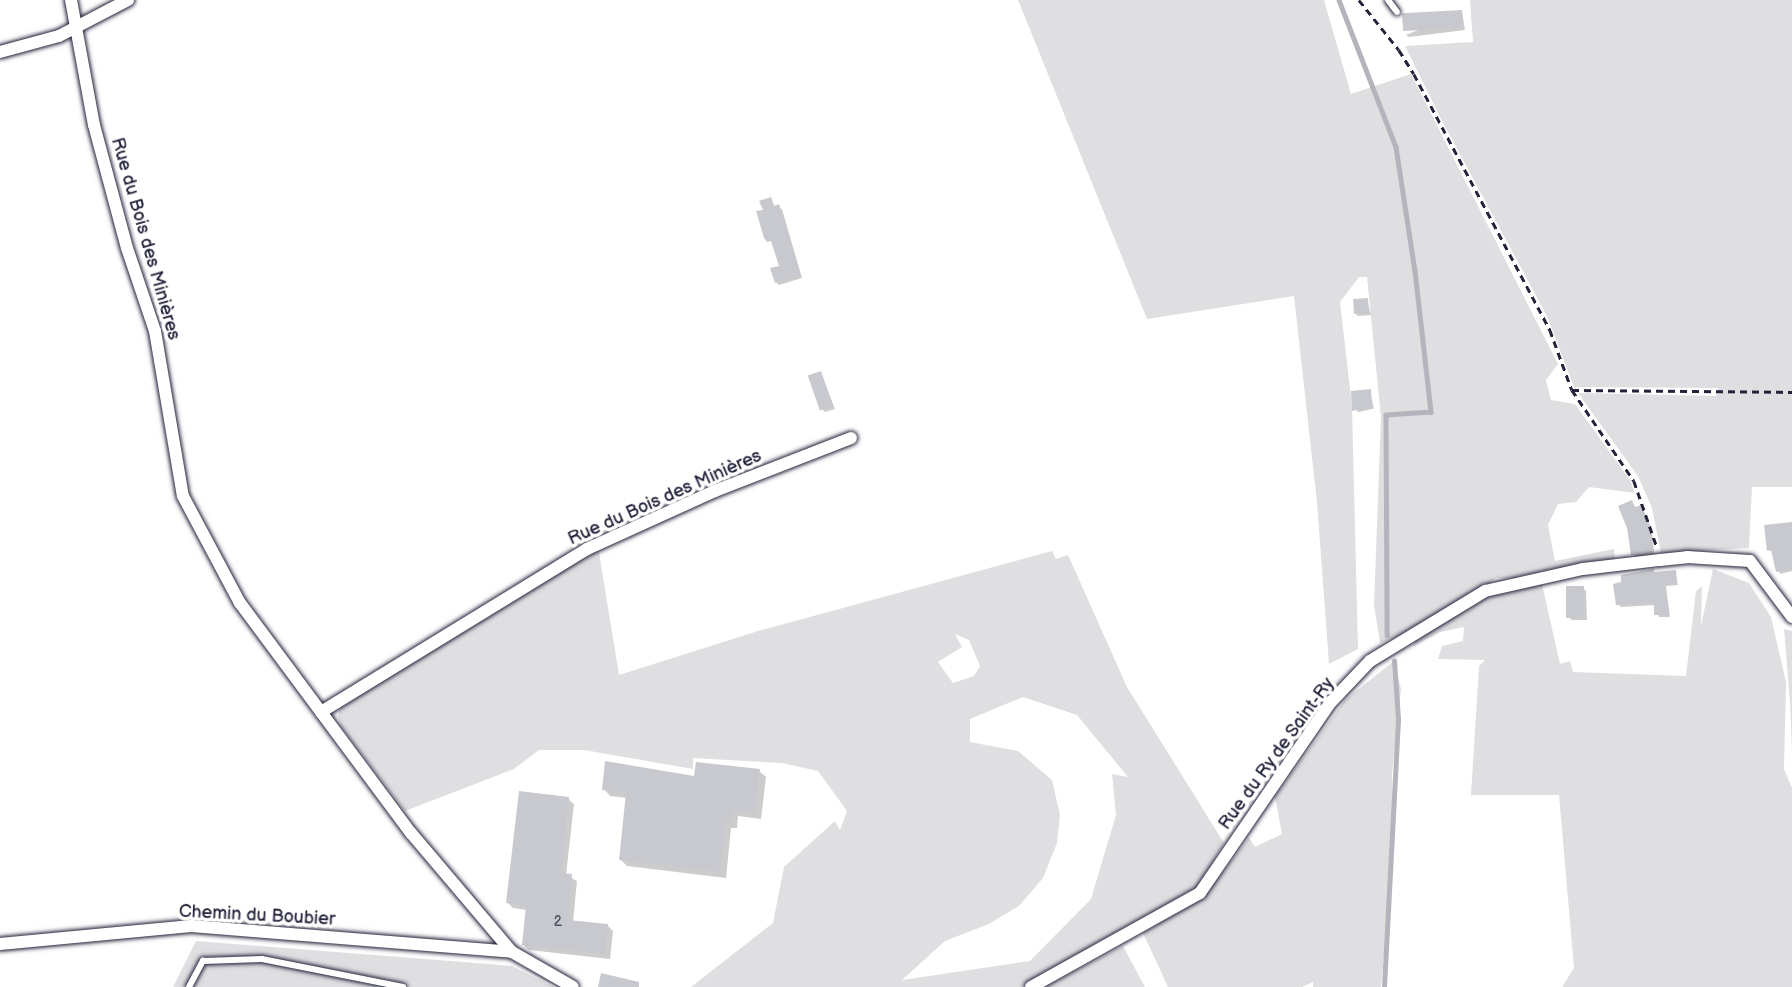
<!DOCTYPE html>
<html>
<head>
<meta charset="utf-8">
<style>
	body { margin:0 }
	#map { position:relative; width:1792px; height:987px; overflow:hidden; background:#fff; font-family:"Balsamiq Sans",sans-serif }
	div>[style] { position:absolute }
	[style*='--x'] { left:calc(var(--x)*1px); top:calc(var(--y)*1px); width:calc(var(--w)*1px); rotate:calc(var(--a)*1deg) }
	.green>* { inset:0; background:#dfdfe2 }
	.shadow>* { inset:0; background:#0003; transform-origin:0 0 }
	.stream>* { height:4.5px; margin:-2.25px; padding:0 2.25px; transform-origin:2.25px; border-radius:2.25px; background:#b4b4bc }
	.building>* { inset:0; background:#c8c8cf; transform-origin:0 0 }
	.path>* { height:2.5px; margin-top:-1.25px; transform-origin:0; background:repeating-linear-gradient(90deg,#22223b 0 7px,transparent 0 12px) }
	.roads { filter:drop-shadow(0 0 2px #22223b) drop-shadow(0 0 2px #22223b) }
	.lane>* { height:6px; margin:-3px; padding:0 3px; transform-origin:3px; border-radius:3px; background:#fff }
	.street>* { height:12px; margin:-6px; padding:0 6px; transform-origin:6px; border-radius:6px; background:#fff }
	span { translate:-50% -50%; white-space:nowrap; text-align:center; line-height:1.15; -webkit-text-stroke:7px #fff; paint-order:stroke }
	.number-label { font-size:14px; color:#4c4c60 }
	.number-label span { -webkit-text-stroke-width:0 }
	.street-label { font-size:18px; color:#22223b }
</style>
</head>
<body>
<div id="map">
	<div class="green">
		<i style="clip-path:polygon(1018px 0,1324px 0,1351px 94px,1411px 74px,1558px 364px,1546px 380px,1551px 400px,1575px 404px,1630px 480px,1635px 493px,1589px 487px,1576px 502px,1558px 504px,1548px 525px,1555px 561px,1614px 549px,1615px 560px,1524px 578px,1496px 578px,1488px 586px,1542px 584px,1560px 664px,1570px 661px,1573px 672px,1686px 676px,1696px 591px,1702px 586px,1701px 626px,1713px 569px,1749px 583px,1771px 617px,1786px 682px,1784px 769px,1792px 788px,1792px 987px,1562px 987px,1574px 968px,1559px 795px,1471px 795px,1479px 666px,1485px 660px,1438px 659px,1442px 646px,1463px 641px,1464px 627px,1440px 632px,1413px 647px,1417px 637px,1413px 630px,1380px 643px,1374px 605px,1381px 417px,1367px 277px,1359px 277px,1340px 302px,1352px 406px,1358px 649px,1329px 664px,1317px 502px,1294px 296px,1147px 319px)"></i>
		<i style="clip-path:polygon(1470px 0,1792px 0,1792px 487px,1752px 487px,1749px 548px,1661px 553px,1652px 508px,1638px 476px,1578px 393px,1716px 396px,1718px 388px,1574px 387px,1547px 316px,1442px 121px,1405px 46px,1473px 42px)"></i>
		<i style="clip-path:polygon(evenodd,598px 546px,619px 675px,758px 631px,1052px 551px,1056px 559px,1068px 555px,1127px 687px,1224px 843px,1196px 889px,1022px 987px,691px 987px,773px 923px,784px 867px,835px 821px,840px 830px,847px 811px,818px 771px,782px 763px,693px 758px,693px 769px,584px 750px,539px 750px,514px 769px,405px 811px,341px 726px,338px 716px,340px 707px,598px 546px,955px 634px,969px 640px,980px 666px,974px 676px,953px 683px,938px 662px,962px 647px,955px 634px,598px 546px,1023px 697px,1077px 715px,1128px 777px,1112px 774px,1116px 815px,1091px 899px,1030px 961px,902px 980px,945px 941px,989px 924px,1019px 906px,1043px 878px,1057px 843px,1060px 815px,1052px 780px,1018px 751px,970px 742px,970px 719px,1023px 697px)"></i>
		<i style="clip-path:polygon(1784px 629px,1792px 631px,1792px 753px,1790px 702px)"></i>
		<i style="clip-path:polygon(1394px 661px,1401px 689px,1392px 773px,1393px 857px,1381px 987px,1313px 987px,1313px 982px,1302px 987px,1168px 987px,1143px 933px,1205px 895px,1249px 838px,1255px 847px,1282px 834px,1275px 797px,1345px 700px)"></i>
		<i style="clip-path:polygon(196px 941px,512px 966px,553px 987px,173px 987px)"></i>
		<i style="clip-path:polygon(1123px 946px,1145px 987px,1045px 987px)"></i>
	</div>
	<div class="shadow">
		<i style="clip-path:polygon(1462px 12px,1465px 30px,1409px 37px,1406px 35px)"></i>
		<i style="clip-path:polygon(771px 199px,775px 207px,782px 209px,802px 278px,779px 285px,776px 282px,781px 267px,774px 243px,765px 237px,765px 211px)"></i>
		<i style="clip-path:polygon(1367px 300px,1371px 315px,1358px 316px,1355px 313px)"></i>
		<i style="clip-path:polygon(821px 373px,835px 409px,825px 412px,822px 409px)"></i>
		<i style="left:1370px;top:391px;width:18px;height:17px;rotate:77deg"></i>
		<i style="clip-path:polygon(1632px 502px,1636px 509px,1640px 507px,1643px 509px,1652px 530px,1654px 554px,1636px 557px,1633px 554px)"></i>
		<i style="clip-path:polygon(1792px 523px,1792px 571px,1780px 574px,1773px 552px,1769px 550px)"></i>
		<i style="clip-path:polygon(1675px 571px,1678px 585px,1666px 586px,1670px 617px,1659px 617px,1656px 605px,1621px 607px,1618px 604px,1623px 583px)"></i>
		<i style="clip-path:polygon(1583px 588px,1586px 591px,1587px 620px,1572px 620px,1569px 617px)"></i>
		<i style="clip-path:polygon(759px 771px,766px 777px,761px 819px,738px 816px,737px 828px,731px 828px,726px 878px,627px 866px,621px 860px,627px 798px,610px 796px,604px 789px)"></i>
		<i style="clip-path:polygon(568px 799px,574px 804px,566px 875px,577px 881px,573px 922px,608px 926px,613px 931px,610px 959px,529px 950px,523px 945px,527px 910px,513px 908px,508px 903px)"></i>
	</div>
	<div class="stream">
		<i style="--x:1339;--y:0;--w:158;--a:68.8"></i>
		<i style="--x:1396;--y:147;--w:125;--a:81.3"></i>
		<i style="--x:1415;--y:271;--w:142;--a:83.5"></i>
		<i style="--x:1431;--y:412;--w:45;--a:176.2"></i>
		<i style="--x:1386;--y:415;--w:220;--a:89.7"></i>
		<i style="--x:1384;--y:987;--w:268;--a:-87"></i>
		<i style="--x:1398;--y:719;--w:58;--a:-93.9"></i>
	</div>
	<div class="building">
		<i style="left:1462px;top:10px;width:18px;height:60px;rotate:87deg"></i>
		<i style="clip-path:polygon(771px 197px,774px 206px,779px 204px,801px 276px,775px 283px,770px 268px,779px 266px,771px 241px,767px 242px,764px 238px,756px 211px,763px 210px,759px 201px)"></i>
		<i style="left:1368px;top:298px;width:15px;height:15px;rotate:86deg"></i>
		<i style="left:821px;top:371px;width:37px;height:14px;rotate:71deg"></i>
		<i style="clip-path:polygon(1371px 389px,1372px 407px,1352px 411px,1351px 391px)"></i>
		<i style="clip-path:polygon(1632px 500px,1635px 507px,1641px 505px,1650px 526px,1653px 552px,1631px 555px,1627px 528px,1618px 506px)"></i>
		<i style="clip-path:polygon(1792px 522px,1792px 569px,1776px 572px,1771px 550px,1767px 551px,1764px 525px)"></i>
		<i style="clip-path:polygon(1654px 569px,1654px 572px,1676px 570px,1677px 583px,1664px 584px,1669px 615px,1654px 615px,1654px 603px,1616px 605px,1613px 584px,1621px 582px,1621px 575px)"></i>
		<i style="left:1584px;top:586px;width:32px;height:18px;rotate:90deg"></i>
		<i style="clip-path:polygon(605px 761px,694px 776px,696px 762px,760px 769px,754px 813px,732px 810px,730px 822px,725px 822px,720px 872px,619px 860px,626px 793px,602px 790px)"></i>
		<i style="clip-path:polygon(519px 791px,569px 797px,561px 873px,572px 874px,568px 920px,608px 924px,605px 954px,522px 945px,526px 906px,506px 903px)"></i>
		<i style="clip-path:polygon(601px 973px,639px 982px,639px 987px,598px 987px)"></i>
	</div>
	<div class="path">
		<i style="--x:1359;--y:0;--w:64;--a:51.3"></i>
		<i style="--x:1399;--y:50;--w:28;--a:58"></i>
		<i style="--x:1414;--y:74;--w:290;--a:62"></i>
		<i style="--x:1550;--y:330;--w:64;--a:69.9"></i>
		<i style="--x:1572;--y:390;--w:110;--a:55.7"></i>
		<i style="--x:1634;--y:481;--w:70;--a:70.8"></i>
		<i style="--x:1572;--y:390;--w:220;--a:0.5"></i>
	</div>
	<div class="roads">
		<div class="lane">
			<i style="--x:1388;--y:0;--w:15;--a:53"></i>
			<i style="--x:189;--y:987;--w:30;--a:-62"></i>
			<i style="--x:203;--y:961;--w:59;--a:-1.9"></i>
			<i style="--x:262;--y:959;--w:144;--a:11.2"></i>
		</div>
		<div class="street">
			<i style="--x:71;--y:0;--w:127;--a:79.6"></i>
			<i style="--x:94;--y:125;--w:127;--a:75"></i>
			<i style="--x:127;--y:248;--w:88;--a:71.4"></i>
			<i style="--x:155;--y:331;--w:167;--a:80.4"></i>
			<i style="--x:183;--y:496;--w:121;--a:62"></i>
			<i style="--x:240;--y:603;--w:287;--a:53.4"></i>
			<i style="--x:411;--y:833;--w:156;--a:49.7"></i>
			<i style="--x:512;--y:952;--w:70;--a:29.8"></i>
			<i style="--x:0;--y:52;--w:61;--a:-15.2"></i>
			<i style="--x:59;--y:36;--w:78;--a:-27.6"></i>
			<i style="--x:321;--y:712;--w:312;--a:-31.5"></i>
			<i style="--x:587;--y:549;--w:141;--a:-24.4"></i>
			<i style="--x:715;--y:491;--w:146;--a:-21.3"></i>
			<i style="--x:0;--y:944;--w:192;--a:-5.4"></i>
			<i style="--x:191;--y:926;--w:322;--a:4.6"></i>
			<i style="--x:1031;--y:987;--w:193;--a:-29.1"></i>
			<i style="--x:1200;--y:893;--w:232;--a:-55.6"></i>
			<i style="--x:1331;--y:702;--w:57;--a:-46.4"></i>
			<i style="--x:1370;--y:661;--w:135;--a:-31.3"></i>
			<i style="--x:1485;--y:591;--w:100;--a:-12.7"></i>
			<i style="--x:1583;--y:569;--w:78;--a:-6.7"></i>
			<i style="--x:1660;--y:560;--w:27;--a:-6"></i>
			<i style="--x:1687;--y:557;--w:63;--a:3.6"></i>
			<i style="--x:1750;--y:561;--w:70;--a:53.1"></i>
		</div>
	</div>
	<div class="number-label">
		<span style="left:558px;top:922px">2</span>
	</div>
	<div class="street-label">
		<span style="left:145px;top:239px;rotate:74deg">Rue du Bois des Minières</span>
		<span style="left:665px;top:498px;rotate:-24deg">Rue du Bois des Minières</span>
		<span style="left:1277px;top:754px;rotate:-54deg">Rue du Ry de Saint-Ry</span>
		<span style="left:257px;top:916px;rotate:3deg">Chemin du Boubier</span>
	</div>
</div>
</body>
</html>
